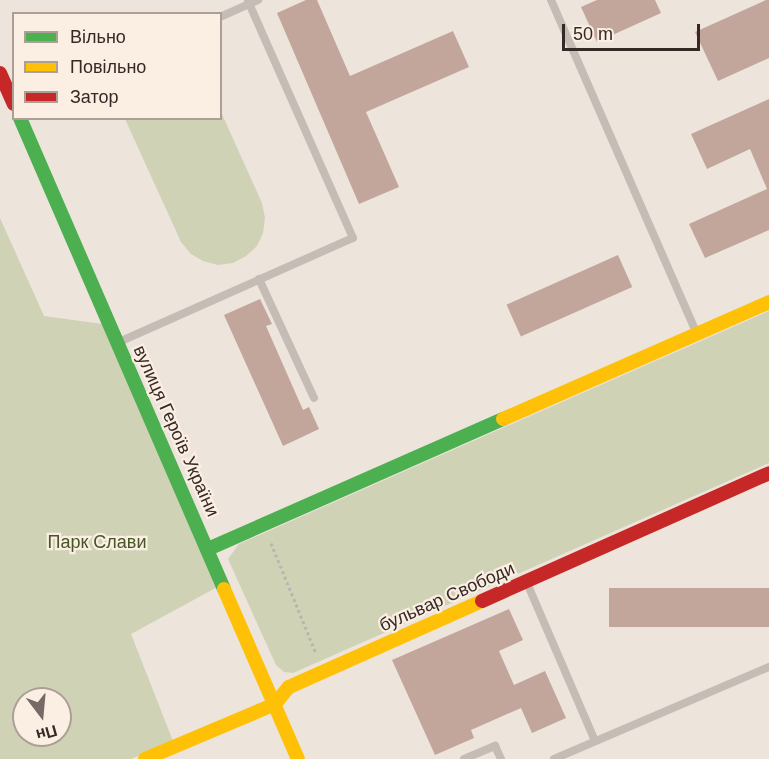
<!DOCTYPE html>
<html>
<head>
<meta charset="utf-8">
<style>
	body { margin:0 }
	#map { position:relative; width:769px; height:759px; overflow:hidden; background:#ede4dc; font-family:Helvetica,sans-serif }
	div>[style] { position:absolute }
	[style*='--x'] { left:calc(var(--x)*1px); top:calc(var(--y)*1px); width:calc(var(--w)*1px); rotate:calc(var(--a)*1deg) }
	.green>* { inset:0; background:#cfd2b5 }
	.building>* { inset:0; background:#c2a69c; transform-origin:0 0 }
	.path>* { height:3px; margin-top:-1.5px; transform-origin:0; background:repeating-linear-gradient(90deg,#beb4ae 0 3px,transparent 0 6px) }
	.lane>* { height:8px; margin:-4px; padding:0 4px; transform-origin:4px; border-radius:4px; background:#c5bcb6 }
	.fast>* { height:14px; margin:-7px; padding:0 7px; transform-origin:7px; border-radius:7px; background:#4caf50 }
	.slow>* { height:14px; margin:-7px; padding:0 7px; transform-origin:7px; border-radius:7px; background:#ffc107 }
	.jam>* { height:14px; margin:-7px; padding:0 7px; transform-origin:7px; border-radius:7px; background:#c62828 }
	span { translate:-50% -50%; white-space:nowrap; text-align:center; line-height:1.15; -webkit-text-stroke:4.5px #fbeee2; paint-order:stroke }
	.street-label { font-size:18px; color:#352925 }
	.park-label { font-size:18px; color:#475626 }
	.legend { position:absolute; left:12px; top:12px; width:210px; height:108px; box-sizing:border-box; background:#fbeee2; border:2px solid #ac9f96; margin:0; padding:8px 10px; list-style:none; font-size:18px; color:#352925 }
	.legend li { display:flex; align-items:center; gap:12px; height:30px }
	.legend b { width:30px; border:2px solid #ac9f96 }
	.north { position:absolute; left:12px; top:687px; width:60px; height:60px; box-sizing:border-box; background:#fbeee2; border:2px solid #ac9f96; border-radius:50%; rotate:164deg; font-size:16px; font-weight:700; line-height:24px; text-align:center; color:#352925 }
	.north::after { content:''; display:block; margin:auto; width:21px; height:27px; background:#756a65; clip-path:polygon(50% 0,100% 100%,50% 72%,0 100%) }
	.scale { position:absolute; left:562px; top:24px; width:138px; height:27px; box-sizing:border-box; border:3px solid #352925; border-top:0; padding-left:8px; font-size:18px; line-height:21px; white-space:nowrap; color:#352925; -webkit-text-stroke:4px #fbeee2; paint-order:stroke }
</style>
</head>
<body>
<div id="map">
	<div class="green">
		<i style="clip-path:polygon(221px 112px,262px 203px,265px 218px,263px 233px,257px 246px,246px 256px,233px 263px,218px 265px,203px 261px,191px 254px,181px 242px,125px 119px,220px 118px)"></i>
		<i style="clip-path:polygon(evenodd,0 218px,44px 316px,110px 325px,221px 585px,131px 634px,173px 741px,131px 759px,0 759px,0 218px,24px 699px,60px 699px,60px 735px,24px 735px,24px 699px)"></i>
		<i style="clip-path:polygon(769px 311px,769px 463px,293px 673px,284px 672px,276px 665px,228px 559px,239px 544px)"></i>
	</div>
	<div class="building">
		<i style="clip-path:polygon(306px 0,317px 0,350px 76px,453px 31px,469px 67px,366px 112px,399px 187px,359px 204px,277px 13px)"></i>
		<i style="clip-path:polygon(597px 0,655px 0,661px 13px,597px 42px,581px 7px)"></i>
		<i style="clip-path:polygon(766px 0,769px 0,769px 58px,718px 81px,695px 32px)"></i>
		<i style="clip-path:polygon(769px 99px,769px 230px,705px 258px,689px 224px,767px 189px,750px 149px,707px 169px,691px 134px)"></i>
		<i style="left:618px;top:255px;width:35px;height:122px;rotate:66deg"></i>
		<i style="clip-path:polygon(260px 299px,272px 324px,266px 326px,303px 410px,309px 407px,319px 429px,283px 446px,224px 315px)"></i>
		<i style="left:769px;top:588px;width:39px;height:160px;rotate:90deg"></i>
		<i style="clip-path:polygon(509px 609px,523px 640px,499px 651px,514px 685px,545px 671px,566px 718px,532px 733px,521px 708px,471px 730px,474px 738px,435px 755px,392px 660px)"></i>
	</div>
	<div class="path">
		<i style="--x:271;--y:543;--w:119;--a:67.8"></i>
	</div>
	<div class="lane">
		<i style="--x:551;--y:0;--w:362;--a:66.4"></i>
		<i style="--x:220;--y:17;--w:42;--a:-24.1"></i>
		<i style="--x:259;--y:279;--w:131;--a:65.2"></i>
		<i style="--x:119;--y:342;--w:256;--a:-24"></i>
		<i style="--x:353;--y:238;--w:259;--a:-113.9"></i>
		<i style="--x:248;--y:1;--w:4;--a:-14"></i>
		<i style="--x:527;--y:583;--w:172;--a:66.7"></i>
		<i style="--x:464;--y:759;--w:34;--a:-23"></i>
		<i style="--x:495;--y:746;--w:14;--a:65"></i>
		<i style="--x:554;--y:759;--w:234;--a:-23.2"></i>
	</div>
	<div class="fast">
		<i style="--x:20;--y:118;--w:513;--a:66.58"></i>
		<i style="--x:208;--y:549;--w:322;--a:-23.8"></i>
	</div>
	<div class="slow">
		<i style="--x:503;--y:419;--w:291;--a:-23.7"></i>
		<i style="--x:224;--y:589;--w:185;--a:66.5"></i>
		<i style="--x:145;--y:759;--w:141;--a:-22.9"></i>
		<i style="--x:275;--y:704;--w:22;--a:-51"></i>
		<i style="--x:289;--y:687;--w:211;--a:-24"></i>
	</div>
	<div class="jam">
		<i style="--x:0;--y:73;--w:34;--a:66"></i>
		<i style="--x:482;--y:601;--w:314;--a:-24"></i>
	</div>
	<div class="street-label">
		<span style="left:176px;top:431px;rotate:66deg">вулиця Героїв України</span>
		<span style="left:447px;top:597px;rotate:-24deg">бульвар Свободи</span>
	</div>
	<div class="park-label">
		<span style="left:97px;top:542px">Парк Слави</span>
	</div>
	<ul class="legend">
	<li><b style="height:8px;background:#4caf50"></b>Вільно</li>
	<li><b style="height:8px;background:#ffc107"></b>Повільно</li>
	<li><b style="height:8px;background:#c62828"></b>Затор</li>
	</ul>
	<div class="north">Пн</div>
	<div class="scale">50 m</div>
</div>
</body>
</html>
